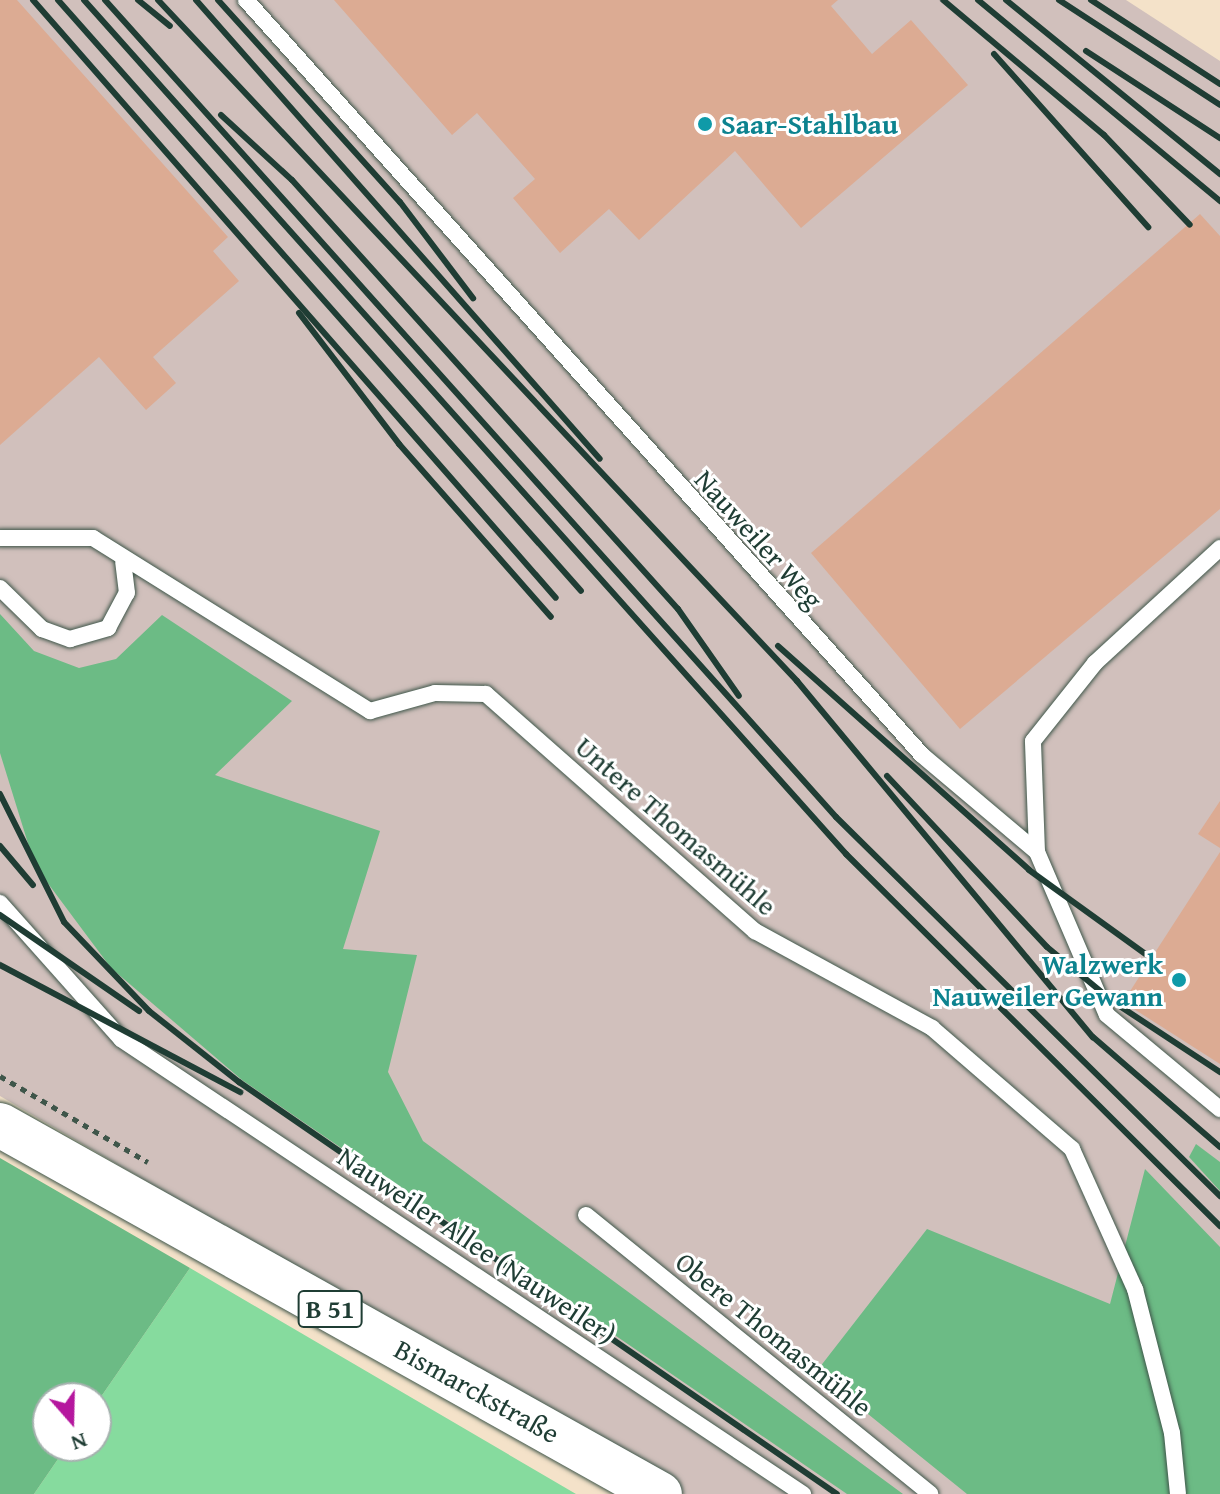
<!DOCTYPE html>
<html>
<head>
<meta charset="utf-8">
<style>
	body { margin:0 }
	#map { position:relative; width:1220px; height:1494px; overflow:hidden; background:#f4e2c9; font-family:"Gentium Book Plus",serif }
	div>[style] { position:absolute }
	[style*='--x'] { left:calc(var(--x)*1px); top:calc(var(--y)*1px); width:calc(var(--w)*1px); rotate:calc(var(--a)*1deg) }
	.industrial>* { inset:0; background:#d1c0bc }
	.green>* { inset:0; background:#86db9e }
	.forest>* { inset:0; background:#6cbb85 }
	.building>* { inset:0; background:#dcab93 }
	.path>* { height:5px; margin-top:-2.5px; transform-origin:0; background:repeating-linear-gradient(90deg,#3f564a 0 6px,transparent 0 12px) }
	.roads { filter:drop-shadow(0 0 2px #3f564a) drop-shadow(0 0 2px #3f564a) }
	.service>* { height:16px; margin:-8px; padding:0 8px; transform-origin:8px; border-radius:8px; background:#fff }
	.primary>* { height:44px; margin:-22px; padding:0 22px; transform-origin:22px; border-radius:22px; background:#fff }
	.rail>* { height:6px; margin:-3px; padding:0 3px; transform-origin:3px; border-radius:3px; background:#1f3d34 }
	.dots>* { width:22px; height:22px; translate:-50% -50%; box-sizing:border-box; border:4px solid #fff; border-radius:50% }
	span { translate:-50% -50%; white-space:nowrap; text-align:center; line-height:1.15; -webkit-text-stroke:6px #fff; paint-order:stroke }
	.shield-label span { padding:2px 6px; background:#fff; border:2px solid; border-radius:6px; -webkit-text-stroke-width:0 }
	.shield-label { font-size:26px; color:#1f3d34; font-weight:700 }
	.culture-label { font-size:28px; color:#0d838f; font-weight:700 }
	.left { translate:0 -50%; text-align:left }
	.right { translate:-100% -50%; text-align:right }
	.street-label { font-size:28px; color:#1f3d34 }
	.north { position:absolute; left:32px; top:1382px; width:80px; height:80px; box-sizing:border-box; background:#fff; border:2px solid #a5b1ae; border-radius:50%; rotate:160deg; font-size:22px; font-weight:700; line-height:32px; text-align:center; color:#1f3d34 }
	.north::after { content:''; display:block; margin:auto; width:28px; height:36px; background:#b5179e; clip-path:polygon(50% 0,100% 100%,50% 72%,0 100%) }
</style>
</head>
<body>
<div id="map">
	<div class="industrial">
		<i style="clip-path:polygon(0 0,1126px 0,1220px 61px,1220px 1494px,684px 1494px,0 1096px)"></i>
	</div>
	<div class="green">
		<i style="clip-path:polygon(190px 1268px,576px 1494px,34px 1494px,67px 1446px,96px 1446px,96px 1404px)"></i>
	</div>
	<div class="forest">
		<i style="clip-path:polygon(0 614px,34px 651px,79px 668px,116px 659px,162px 615px,292px 701px,215px 775px,380px 831px,343px 949px,417px 955px,388px 1072px,423px 1141px,903px 1494px,847px 1494px,242px 1080px,111px 968px,35px 866px,0 753px)"></i>
		<i style="clip-path:polygon(1196px 1144px,1220px 1162px,1220px 1191px,1189px 1157px)"></i>
		<i style="clip-path:polygon(0 1158px,190px 1268px,96px 1404px,96px 1398px,48px 1398px,48px 1446px,67px 1446px,34px 1494px,0 1494px)"></i>
		<i style="clip-path:polygon(1145px 1169px,1220px 1247px,1220px 1494px,967px 1494px,816px 1372px,927px 1229px,1110px 1304px)"></i>
	</div>
	<div class="building">
		<i style="clip-path:polygon(0 0,17px 0,228px 237px,213px 251px,239px 281px,153px 357px,176px 383px,146px 410px,99px 357px,0 445px)"></i>
		<i style="clip-path:polygon(334px 0,838px 0,831px 6px,872px 54px,911px 20px,968px 85px,801px 228px,735px 151px,639px 240px,609px 209px,560px 253px,513px 198px,535px 179px,477px 113px,452px 135px)"></i>
		<i style="clip-path:polygon(1200px 214px,1220px 236px,1220px 509px,960px 729px,811px 553px)"></i>
		<i style="clip-path:polygon(1220px 801px,1220px 848px,1198px 834px)"></i>
		<i style="clip-path:polygon(1220px 852px,1220px 1064px,1123px 1002px)"></i>
	</div>
	<div class="path">
		<i style="--x:0;--y:1076;--w:171;--a:30.2"></i>
	</div>
	<div class="roads">
		<div class="service">
			<i style="--x:246;--y:0;--w:1013;--a:48.16"></i>
			<i style="--x:922;--y:755;--w:150;--a:40.1"></i>
			<i style="--x:1037;--y:852;--w:177;--a:66.8"></i>
			<i style="--x:1107;--y:1015;--w:147;--a:39.8"></i>
			<i style="--x:0;--y:538;--w:93;--a:0"></i>
			<i style="--x:93;--y:538;--w:327;--a:32"></i>
			<i style="--x:370;--y:711;--w:67;--a:-15.5"></i>
			<i style="--x:435;--y:693;--w:51;--a:1.1"></i>
			<i style="--x:486;--y:694;--w:359;--a:41.4"></i>
			<i style="--x:755;--y:931;--w:202;--a:28.7"></i>
			<i style="--x:932;--y:1028;--w:185;--a:40.8"></i>
			<i style="--x:1072;--y:1149;--w:154;--a:65.8"></i>
			<i style="--x:1135;--y:1289;--w:149;--a:75.6"></i>
			<i style="--x:1172;--y:1433;--w:61;--a:84.4"></i>
			<i style="--x:0;--y:588;--w:59;--a:44.3"></i>
			<i style="--x:42;--y:629;--w:30;--a:20"></i>
			<i style="--x:70;--y:639;--w:40;--a:-16"></i>
			<i style="--x:108;--y:628;--w:40;--a:-62"></i>
			<i style="--x:127;--y:593;--w:31;--a:-97"></i>
			<i style="--x:1037;--y:852;--w:111;--a:-92.1"></i>
			<i style="--x:1033;--y:741;--w:100;--a:-51.5"></i>
			<i style="--x:1095;--y:663;--w:170;--a:-42.6"></i>
			<i style="--x:0;--y:903;--w:182;--a:48.3"></i>
			<i style="--x:121;--y:1039;--w:820;--a:33.71"></i>
			<i style="--x:586;--y:1215;--w:443;--a:39"></i>
		</div>
		<div class="primary">
			<i style="--x:0;--y:1125;--w:756;--a:29.21"></i>
		</div>
	</div>
	<div class="rail">
		<i style="--x:33;--y:0;--w:794;--a:48.83"></i>
		<i style="--x:58;--y:0;--w:789;--a:48.49"></i>
		<i style="--x:84;--y:0;--w:1145;--a:48.26"></i>
		<i style="--x:846;--y:854;--w:528;--a:44.85"></i>
		<i style="--x:105;--y:0;--w:1096;--a:48.18"></i>
		<i style="--x:836;--y:817;--w:540;--a:44.62"></i>
		<i style="--x:138;--y:0;--w:41;--a:39.1"></i>
		<i style="--x:158;--y:0;--w:934;--a:46.82"></i>
		<i style="--x:797;--y:681;--w:463;--a:50.3"></i>
		<i style="--x:1093;--y:1037;--w:168;--a:40.9"></i>
		<i style="--x:196;--y:0;--w:611;--a:48.65"></i>
		<i style="--x:218;--y:0;--w:272;--a:48"></i>
		<i style="--x:400;--y:202;--w:121;--a:52.8"></i>
		<i style="--x:943;--y:0;--w:210;--a:40"></i>
		<i style="--x:1104;--y:135;--w:124;--a:46.3"></i>
		<i style="--x:978;--y:0;--w:315;--a:39.7"></i>
		<i style="--x:1006;--y:0;--w:276;--a:39.1"></i>
		<i style="--x:1059;--y:0;--w:192;--a:33.1"></i>
		<i style="--x:1091;--y:0;--w:154;--a:33.1"></i>
		<i style="--x:1086;--y:51;--w:160;--a:33"></i>
		<i style="--x:994;--y:54;--w:232;--a:48.3"></i>
		<i style="--x:221;--y:115;--w:96;--a:42.5"></i>
		<i style="--x:292;--y:180;--w:577;--a:48.02"></i>
		<i style="--x:678;--y:609;--w:106;--a:55"></i>
		<i style="--x:299;--y:313;--w:165;--a:52.6"></i>
		<i style="--x:399;--y:444;--w:230;--a:48.7"></i>
		<i style="--x:778;--y:646;--w:336;--a:41.7"></i>
		<i style="--x:1029;--y:870;--w:150;--a:35.8"></i>
		<i style="--x:887;--y:776;--w:234;--a:46.9"></i>
		<i style="--x:1047;--y:947;--w:88;--a:39.5"></i>
		<i style="--x:1115;--y:1003;--w:126;--a:33.3"></i>
		<i style="--x:0;--y:794;--w:143;--a:63.4"></i>
		<i style="--x:64;--y:922;--w:123;--a:46.3"></i>
		<i style="--x:149;--y:1011;--w:115;--a:38.3"></i>
		<i style="--x:239;--y:1082;--w:726;--a:34.57"></i>
		<i style="--x:0;--y:846;--w:51;--a:49.8"></i>
		<i style="--x:0;--y:915;--w:169;--a:34.6"></i>
		<i style="--x:0;--y:965;--w:272;--a:27.9"></i>
	</div>
	<div class="dots">
		<i style="left:705px;top:124px;background:#0f9aa8"></i>
		<i style="left:1179px;top:980px;background:#0f9aa8"></i>
	</div>
	<div class="shield-label">
		<span style="left:330px;top:1309px">B 51</span>
	</div>
	<div class="culture-label">
		<span class="left" style="left:721px;top:124px">Saar-Stahlbau</span>
		<span class="right" style="left:1163px;top:980px">Walzwerk<br>Nauweiler Gewann</span>
	</div>
	<div class="street-label">
		<span style="left:759px;top:539px;rotate:48deg">Nauweiler Weg</span>
		<span style="left:676px;top:826px;rotate:41deg">Untere Thomasmühle</span>
		<span style="left:477px;top:1245px;rotate:34deg">Nauweiler Allee (Nauweiler)</span>
		<span style="left:774px;top:1334px;rotate:39deg">Obere Thomasmühle</span>
		<span style="left:477px;top:1391px;rotate:29deg">Bismarckstraße</span>
	</div>
	<div class="north">N</div>
</div>
</body>
</html>
